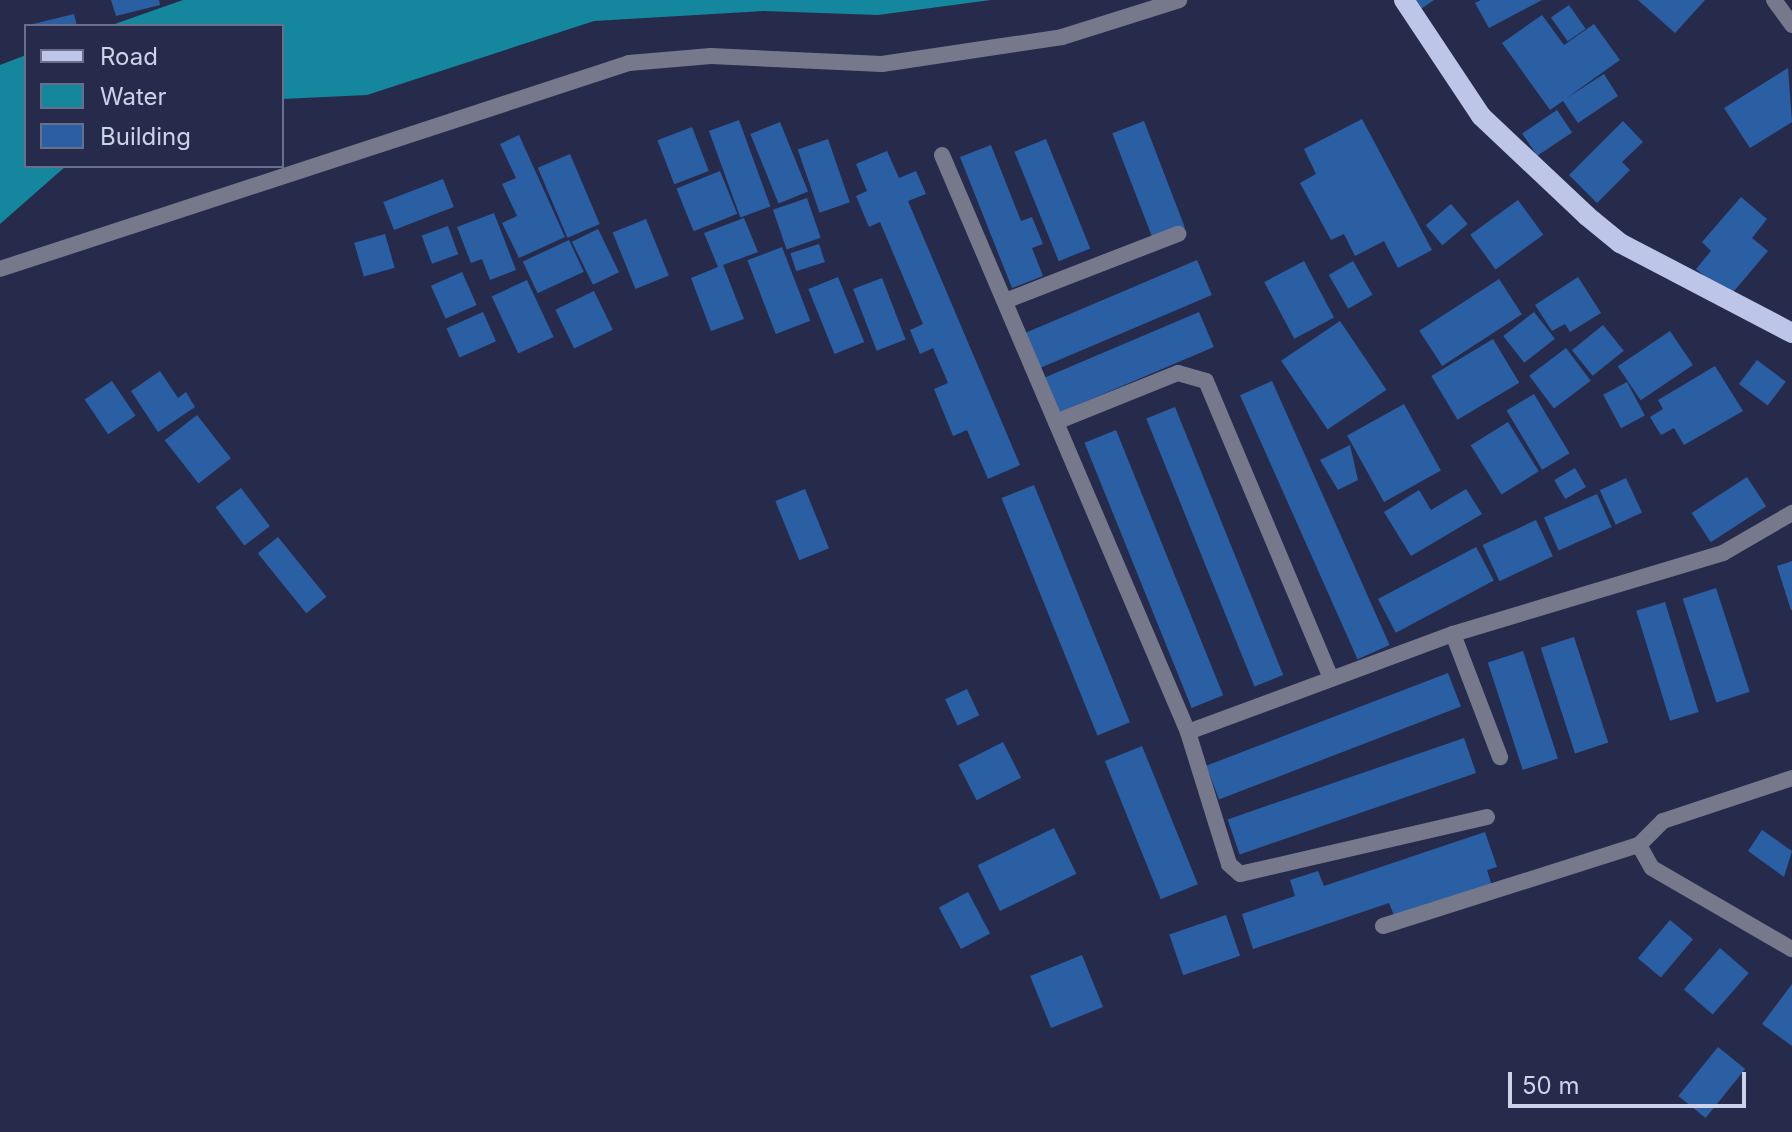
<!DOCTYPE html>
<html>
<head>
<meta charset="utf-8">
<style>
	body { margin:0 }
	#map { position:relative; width:1792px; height:1132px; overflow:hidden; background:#262b4c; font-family:Inter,sans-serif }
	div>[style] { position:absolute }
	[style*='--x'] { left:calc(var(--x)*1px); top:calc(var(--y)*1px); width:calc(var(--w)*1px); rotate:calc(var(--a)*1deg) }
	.water>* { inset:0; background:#14879e }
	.building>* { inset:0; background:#2b5fa3; transform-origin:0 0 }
	.street>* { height:16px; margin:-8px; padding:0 8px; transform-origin:8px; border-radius:8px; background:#76798b }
	.primary>* { height:20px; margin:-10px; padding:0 10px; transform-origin:10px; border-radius:10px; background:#bdc5e9 }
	span { translate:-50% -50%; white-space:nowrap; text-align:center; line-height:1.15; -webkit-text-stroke:6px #262b4c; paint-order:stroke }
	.legend { position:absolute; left:24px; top:24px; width:260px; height:144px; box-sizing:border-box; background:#262b4c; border:2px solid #696e8a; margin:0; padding:10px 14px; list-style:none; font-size:24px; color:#ced2e8 }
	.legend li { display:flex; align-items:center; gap:16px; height:40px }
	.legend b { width:40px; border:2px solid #696e8a }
	.scale { position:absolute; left:1508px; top:1072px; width:238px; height:36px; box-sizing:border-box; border:4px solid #ced2e8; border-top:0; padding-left:10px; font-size:24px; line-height:28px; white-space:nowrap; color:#ced2e8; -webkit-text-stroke:6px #262b4c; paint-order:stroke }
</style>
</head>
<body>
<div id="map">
	<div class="water">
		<i style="clip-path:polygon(183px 0,991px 0,878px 15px,764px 11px,594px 21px,367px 95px,282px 99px,282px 26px,109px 26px)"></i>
		<i style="clip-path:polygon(26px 55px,26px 166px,66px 166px,0 224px,0 65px)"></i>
	</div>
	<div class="building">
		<i style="clip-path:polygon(111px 0,159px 0,160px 5px,116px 16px)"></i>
		<i style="clip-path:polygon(1411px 0,1434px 0,1418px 11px)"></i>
		<i style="clip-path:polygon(1481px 0,1542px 0,1489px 28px,1475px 3px)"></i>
		<i style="clip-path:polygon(1638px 0,1705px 0,1675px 33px)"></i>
		<i style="left:1569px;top:5px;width:29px;height:22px;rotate:55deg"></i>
		<i style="clip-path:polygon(74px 14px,77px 26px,29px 26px,29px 25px)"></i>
		<i style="clip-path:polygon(1542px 15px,1564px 45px,1594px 24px,1620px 60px,1565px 99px,1604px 74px,1618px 96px,1578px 123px,1563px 101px,1550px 110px,1502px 43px)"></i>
		<i style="clip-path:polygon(1788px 68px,1792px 122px,1750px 148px,1724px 108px)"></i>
		<i style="left:1557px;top:110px;width:27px;height:42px;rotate:56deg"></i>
		<i style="clip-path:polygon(1362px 119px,1432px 250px,1398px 268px,1384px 241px,1355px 256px,1344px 234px,1331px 240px,1300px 183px,1316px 174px,1304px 149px)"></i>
		<i style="left:739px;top:120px;width:92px;height:32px;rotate:70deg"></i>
		<i style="left:1144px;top:121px;width:114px;height:34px;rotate:69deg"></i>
		<i style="clip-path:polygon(1623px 121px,1643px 142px,1622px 162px,1630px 170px,1597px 203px,1569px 175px)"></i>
		<i style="left:780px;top:122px;width:75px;height:32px;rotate:68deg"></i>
		<i style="left:692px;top:127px;width:47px;height:37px;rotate:69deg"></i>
		<i style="clip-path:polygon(519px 135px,565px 237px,519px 258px,502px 223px,517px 216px,502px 184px,516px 178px,500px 144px)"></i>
		<i style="left:828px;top:139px;width:67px;height:32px;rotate:71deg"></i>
		<i style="left:1046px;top:139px;width:118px;height:34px;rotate:68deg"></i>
		<i style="clip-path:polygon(991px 145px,1021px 221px,1032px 217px,1043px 244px,1032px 248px,1043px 276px,1012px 288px,960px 157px)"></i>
		<i style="clip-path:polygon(887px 151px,899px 178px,916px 171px,926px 194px,908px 201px,1020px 465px,988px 479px,967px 430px,953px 436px,934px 389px,948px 383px,933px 348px,920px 354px,910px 330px,923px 324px,880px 222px,869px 227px,856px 196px,867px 191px,856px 164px)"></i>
		<i style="left:570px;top:154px;width:76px;height:35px;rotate:67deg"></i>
		<i style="left:720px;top:171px;width:46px;height:47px;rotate:68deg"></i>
		<i style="left:443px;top:179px;width:30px;height:64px;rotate:69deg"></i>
		<i style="clip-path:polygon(1741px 197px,1767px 219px,1752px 238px,1768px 251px,1729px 297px,1696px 269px,1711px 251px,1702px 242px)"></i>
		<i style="left:807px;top:198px;width:42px;height:36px;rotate:71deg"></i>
		<i style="left:1518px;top:200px;width:43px;height:59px;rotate:54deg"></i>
		<i style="left:1451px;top:204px;width:26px;height:33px;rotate:50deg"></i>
		<i style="clip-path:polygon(494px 213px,516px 270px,490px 280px,482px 259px,471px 263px,457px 227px)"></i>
		<i style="clip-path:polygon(744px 218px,758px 252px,723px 265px,744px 319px,711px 331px,691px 278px,718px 267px,704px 233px)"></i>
		<i style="left:646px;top:219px;width:61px;height:36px;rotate:68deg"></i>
		<i style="left:448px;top:226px;width:30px;height:28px;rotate:70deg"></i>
		<i style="left:598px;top:229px;width:48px;height:29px;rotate:64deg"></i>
		<i style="left:385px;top:234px;width:35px;height:32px;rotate:74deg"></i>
		<i style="left:569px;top:240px;width:35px;height:51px;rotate:65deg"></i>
		<i style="left:819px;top:244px;width:19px;height:30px;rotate:72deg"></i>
		<i style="left:782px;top:247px;width:79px;height:37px;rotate:69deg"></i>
		<i style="left:1197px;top:260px;width:38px;height:188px;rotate:67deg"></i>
		<i style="left:1304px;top:261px;width:64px;height:45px;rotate:62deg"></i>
		<i style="left:1353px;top:261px;width:39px;height:28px;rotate:60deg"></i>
		<i style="left:462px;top:272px;width:36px;height:34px;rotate:66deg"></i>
		<i style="left:838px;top:277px;width:70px;height:32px;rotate:68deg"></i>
		<i style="clip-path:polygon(1578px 277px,1601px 313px,1570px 332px,1565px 324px,1552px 331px,1535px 305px)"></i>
		<i style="left:882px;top:278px;width:66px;height:31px;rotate:69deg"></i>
		<i style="left:1499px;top:279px;width:42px;height:95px;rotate:57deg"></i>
		<i style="left:527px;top:280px;width:63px;height:39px;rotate:65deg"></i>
		<i style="left:594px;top:291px;width:43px;height:43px;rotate:64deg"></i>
		<i style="left:483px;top:312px;width:32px;height:40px;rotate:66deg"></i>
		<i style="left:1199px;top:312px;width:38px;height:172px;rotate:67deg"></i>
		<i style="left:1534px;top:312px;width:34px;height:39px;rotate:52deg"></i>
		<i style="left:1340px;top:321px;width:83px;height:71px;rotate:56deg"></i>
		<i style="left:1603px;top:325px;width:33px;height:40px;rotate:51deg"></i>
		<i style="left:1670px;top:331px;width:41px;height:63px;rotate:56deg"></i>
		<i style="left:1493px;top:339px;width:51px;height:72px;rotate:59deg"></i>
		<i style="left:1566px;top:348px;width:41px;height:46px;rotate:53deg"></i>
		<i style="left:1757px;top:360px;width:36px;height:30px;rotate:37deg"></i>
		<i style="clip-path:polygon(1715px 366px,1743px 411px,1684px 445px,1674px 428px,1661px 435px,1650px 417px,1663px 409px,1658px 400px)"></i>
		<i style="clip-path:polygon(160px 371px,178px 398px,186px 392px,195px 407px,158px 432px,131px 391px)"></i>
		<i style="left:112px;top:381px;width:42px;height:33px;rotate:56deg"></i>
		<i style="left:1272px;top:381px;width:289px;height:35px;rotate:66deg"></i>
		<i style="left:1627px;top:382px;width:38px;height:27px;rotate:62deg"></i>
		<i style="left:1534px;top:394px;width:69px;height:32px;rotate:59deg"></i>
		<i style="left:1404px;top:404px;width:76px;height:65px;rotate:61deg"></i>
		<i style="left:1175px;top:407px;width:289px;height:31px;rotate:68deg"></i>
		<i style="left:197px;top:415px;width:55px;height:41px;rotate:52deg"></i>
		<i style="left:1508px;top:422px;width:58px;height:44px;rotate:58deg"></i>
		<i style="left:1116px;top:430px;width:286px;height:34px;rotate:68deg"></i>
		<i style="clip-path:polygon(1350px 445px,1358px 480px,1338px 490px,1320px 460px)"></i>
		<i style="left:1575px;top:468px;width:22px;height:24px;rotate:60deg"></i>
		<i style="left:1747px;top:477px;width:35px;height:66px;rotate:57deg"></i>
		<i style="left:1626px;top:478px;width:38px;height:29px;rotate:65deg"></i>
		<i style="left:1034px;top:485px;width:256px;height:35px;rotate:68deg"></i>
		<i style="left:241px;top:488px;width:48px;height:32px;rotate:53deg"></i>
		<i style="left:805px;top:489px;width:64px;height:32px;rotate:68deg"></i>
		<i style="clip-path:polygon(1466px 489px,1482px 514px,1411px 556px,1384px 512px,1419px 490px,1431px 510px)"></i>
		<i style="left:1597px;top:494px;width:36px;height:58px;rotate:66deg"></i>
		<i style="left:1536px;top:520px;width:40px;height:59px;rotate:65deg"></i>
		<i style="left:278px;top:537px;width:77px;height:26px;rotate:51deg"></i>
		<i style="left:1476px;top:547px;width:38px;height:111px;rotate:62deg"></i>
		<i style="clip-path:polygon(1792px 561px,1792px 610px,1791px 610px,1777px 566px)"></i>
		<i style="left:1716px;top:588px;width:109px;height:35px;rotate:72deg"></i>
		<i style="left:1665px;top:602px;width:115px;height:30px;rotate:73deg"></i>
		<i style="left:1574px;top:637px;width:111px;height:35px;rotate:72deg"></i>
		<i style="left:1523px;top:651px;width:113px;height:37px;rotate:72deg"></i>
		<i style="left:1448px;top:673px;width:36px;height:259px;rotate:69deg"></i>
		<i style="left:967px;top:689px;width:29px;height:24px;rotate:65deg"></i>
		<i style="left:1464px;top:738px;width:37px;height:250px;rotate:71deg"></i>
		<i style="left:1003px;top:742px;width:40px;height:50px;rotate:63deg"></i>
		<i style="left:1142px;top:746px;width:149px;height:40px;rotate:68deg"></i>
		<i style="left:1054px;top:828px;width:51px;height:85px;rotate:64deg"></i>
		<i style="clip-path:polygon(1762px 830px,1792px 851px,1784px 877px,1748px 851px)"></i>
		<i style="clip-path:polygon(1485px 832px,1497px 867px,1487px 870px,1492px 886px,1395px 918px,1389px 903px,1253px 949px,1242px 914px,1295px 896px,1290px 880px,1318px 871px,1324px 886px)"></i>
		<i style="left:968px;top:892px;width:47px;height:33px;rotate:62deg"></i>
		<i style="left:1226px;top:915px;width:43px;height:60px;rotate:71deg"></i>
		<i style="left:1670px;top:920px;width:30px;height:50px;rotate:40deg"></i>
		<i style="left:1720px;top:948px;width:38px;height:55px;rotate:41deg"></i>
		<i style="left:1082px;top:955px;width:56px;height:56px;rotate:68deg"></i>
		<i style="clip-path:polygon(1792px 984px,1792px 1046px,1762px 1024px)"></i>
		<i style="left:1718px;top:1047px;width:35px;height:63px;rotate:39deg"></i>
	</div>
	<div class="street">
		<i style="--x:1774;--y:0;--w:31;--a:54"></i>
		<i style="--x:942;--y:155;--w:627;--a:66.91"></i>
		<i style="--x:0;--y:269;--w:662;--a:-18.13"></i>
		<i style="--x:629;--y:63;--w:82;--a:-4.9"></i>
		<i style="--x:711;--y:56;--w:171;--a:2.7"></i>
		<i style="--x:882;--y:64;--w:182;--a:-8.5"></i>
		<i style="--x:1062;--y:37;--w:123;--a:-17.5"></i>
		<i style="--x:1005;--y:301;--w:186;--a:-21.2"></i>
		<i style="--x:1056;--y:422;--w:131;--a:-21.9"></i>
		<i style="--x:1178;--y:373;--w:29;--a:16"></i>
		<i style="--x:1206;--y:381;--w:323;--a:67.2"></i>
		<i style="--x:1453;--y:634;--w:132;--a:69.1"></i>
		<i style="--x:1487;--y:817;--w:253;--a:167"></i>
		<i style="--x:1240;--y:874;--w:15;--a:-138"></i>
		<i style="--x:1229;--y:864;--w:138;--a:-107.3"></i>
		<i style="--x:1188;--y:732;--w:283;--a:-20.3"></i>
		<i style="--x:1453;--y:634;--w:282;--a:-16.7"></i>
		<i style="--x:1723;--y:553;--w:80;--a:-30.1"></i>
		<i style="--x:1639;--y:845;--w:26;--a:61"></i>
		<i style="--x:1652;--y:868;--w:162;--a:30.1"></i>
		<i style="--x:1383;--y:926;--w:269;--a:-17.6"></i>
		<i style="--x:1639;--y:845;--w:34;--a:-45"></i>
		<i style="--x:1663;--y:821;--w:136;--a:-18.4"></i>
	</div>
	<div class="primary">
		<i style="--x:1404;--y:0;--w:139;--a:56.4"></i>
		<i style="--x:1481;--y:116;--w:146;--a:43.3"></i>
		<i style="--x:1587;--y:216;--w:43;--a:39.3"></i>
		<i style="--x:1620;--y:243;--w:194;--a:27.6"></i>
	</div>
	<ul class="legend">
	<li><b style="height:10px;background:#bdc5e9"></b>Road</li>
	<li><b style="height:22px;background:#14879e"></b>Water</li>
	<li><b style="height:22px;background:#2b5fa3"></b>Building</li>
	</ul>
	<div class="scale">50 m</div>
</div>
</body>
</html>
